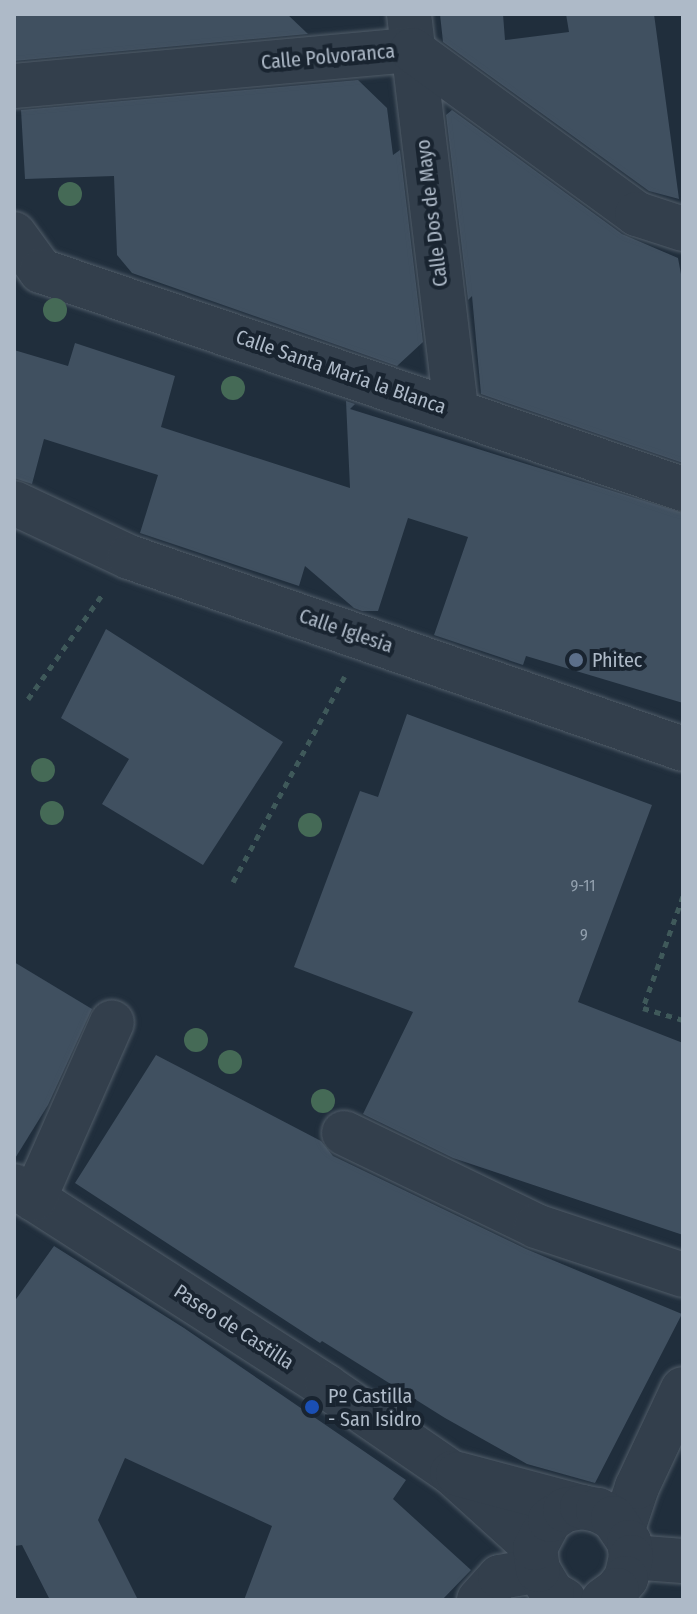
<!DOCTYPE html>
<html>
<head>
<meta charset="utf-8">
<style>
	body { margin:0 }
	#map { position:relative; width:697px; height:1614px; overflow:hidden; background:#202e3c; font-family:"Fira Sans Condensed",sans-serif }
	div>[style] { position:absolute }
	[style*='--x'] { left:calc(var(--x)*1px); top:calc(var(--y)*1px); width:calc(var(--w)*1px); rotate:calc(var(--a)*1deg) }
	.building>* { inset:0; background:#405060 }
	.path>* { height:5px; margin-top:-2.5px; transform-origin:0; background:repeating-linear-gradient(90deg,#3f595a 0 6px,transparent 0 12px) }
	.roads { filter:drop-shadow(0 0 2px #515d69) drop-shadow(0 0 2px #515d69) }
	.minor>* { height:44px; margin:-22px; padding:0 22px; transform-origin:22px; border-radius:22px; background:#333f4c }
	.trees>* { width:24px; height:24px; margin:-12px; border-radius:50%; background:#456a56 }
	.dots>* { width:22px; height:22px; translate:-50% -50%; box-sizing:border-box; border:4px solid #192430; border-radius:50% }
	span { translate:-50% -50%; white-space:nowrap; text-align:center; line-height:1.15; -webkit-text-stroke:8px #192430; paint-order:stroke }
	.number-label { font-size:16px; color:#92a0ae }
	.number-label span { -webkit-text-stroke-width:0 }
	.street-label { font-size:20px; color:#aebac8 }
	.poi-label { font-size:20px; color:#aebac8 }
	.left { translate:0 -50%; text-align:left }
	.frame { position:absolute; inset:0; border:16px solid #aebac8; pointer-events:none }
</style>
</head>
<body>
<div id="map">
	<div class="building">
		<i style="clip-path:polygon(14px 14px,287px 14px,308px 34px,14px 61px)"></i>
		<i style="clip-path:polygon(440px 14px,503px 14px,505px 40px,569px 32px,566px 14px,654px 14px,679px 199px,649px 191px,443px 42px)"></i>
		<i style="clip-path:polygon(358px 80px,387px 108px,393px 155px,400px 150px,423px 342px,397px 366px,132px 273px,117px 255px,114px 176px,25px 179px,21px 110px)"></i>
		<i style="clip-path:polygon(452px 110px,622px 234px,678px 258px,683px 285px,683px 463px,481px 394px,472px 296px,468px 300px,446px 115px)"></i>
		<i style="clip-path:polygon(75px 343px,175px 376px,161px 427px,350px 488px,346px 401px,355px 404px,350px 409px,683px 513px,683px 703px,526px 656px,523px 665px,434px 635px,468px 537px,408px 518px,378px 611px,362px 611px,354px 608px,305px 566px,299px 586px,140px 533px,158px 475px,44px 439px,32px 484px,14px 478px,14px 350px,68px 366px)"></i>
		<i style="clip-path:polygon(106px 629px,283px 742px,203px 865px,102px 804px,129px 759px,61px 718px)"></i>
		<i style="clip-path:polygon(407px 714px,652px 805px,578px 1002px,683px 1043px,683px 1235px,453px 1158px,363px 1114px,413px 1012px,294px 967px,360px 791px,378px 797px)"></i>
		<i style="clip-path:polygon(14px 962px,92px 1009px,48px 1105px,14px 1160px)"></i>
		<i style="clip-path:polygon(156px 1055px,321px 1141px,333px 1156px,526px 1249px,682px 1314px,595px 1483px,527px 1464px,445px 1418px,322px 1341px,320px 1343px,75px 1183px)"></i>
		<i style="clip-path:polygon(54px 1246px,184px 1328px,406px 1480px,393px 1499px,471px 1570px,442px 1600px,244px 1600px,272px 1526px,125px 1458px,98px 1520px,138px 1600px,50px 1600px,22px 1545px,14px 1546px,14px 1302px)"></i>
	</div>
	<div class="path">
		<i style="--x:28;--y:699;--w:131;--a:-54.6"></i>
		<i style="--x:233;--y:882;--w:234;--a:-61.5"></i>
		<i style="--x:683;--y:896;--w:119;--a:109.7"></i>
		<i style="--x:643;--y:1008;--w:42;--a:16.7"></i>
	</div>
	<div class="roads">
		<div class="minor">
			<i style="--x:409;--y:14;--w:400;--a:83.2"></i>
			<i style="--x:14;--y:86;--w:400;--a:-5.2"></i>
			<i style="--x:412;--y:50;--w:278;--a:36.1"></i>
			<i style="--x:637;--y:214;--w:48;--a:18.1"></i>
			<i style="--x:14;--y:234;--w:46;--a:53.9"></i>
			<i style="--x:41;--y:271;--w:678;--a:18.76"></i>
			<i style="--x:14;--y:503;--w:127;--a:25.2"></i>
			<i style="--x:129;--y:557;--w:586;--a:19.11"></i>
			<i style="--x:344;--y:1133;--w:213;--a:25.8"></i>
			<i style="--x:536;--y:1226;--w:155;--a:18.4"></i>
			<i style="--x:14;--y:1186;--w:372;--a:32.7"></i>
			<i style="--x:327;--y:1387;--w:152;--a:34.5"></i>
			<i style="--x:452;--y:1473;--w:112;--a:42.1"></i>
			<i style="--x:34;--y:1199;--w:193;--a:-66.2"></i>
			<i style="--x:458;--y:1474;--w:128;--a:14.9"></i>
			<i style="--x:623;--y:1529;--w:44;--a:-71.6"></i>
			<i style="--x:637;--y:1487;--w:108;--a:-64.9"></i>
			<i style="--x:631;--y:1557;--w:52;--a:4.4"></i>
			<i style="--x:479;--y:1600;--w:31;--a:-48"></i>
			<i style="--x:500;--y:1577;--w:39;--a:-10"></i>
			<i style="--x:564;--y:1600;--w:14;--a:-150"></i>
			<i style="--x:552;--y:1593;--w:27;--a:-121"></i>
			<i style="--x:538;--y:1570;--w:22;--a:-98"></i>
			<i style="--x:535;--y:1548;--w:32;--a:-62"></i>
			<i style="--x:550;--y:1520;--w:18;--a:-34"></i>
			<i style="--x:565;--y:1510;--w:17;--a:-10"></i>
			<i style="--x:582;--y:1507;--w:16;--a:11"></i>
			<i style="--x:598;--y:1510;--w:17;--a:28"></i>
			<i style="--x:613;--y:1518;--w:29;--a:56"></i>
			<i style="--x:629;--y:1542;--w:15;--a:82"></i>
			<i style="--x:631;--y:1557;--w:22;--a:103"></i>
			<i style="--x:626;--y:1578;--w:15;--a:127"></i>
			<i style="--x:617;--y:1590;--w:17;--a:144"></i>
		</div>
	</div>
	<div class="trees">
		<i style="left:70px;top:194px"></i>
		<i style="left:55px;top:310px"></i>
		<i style="left:233px;top:388px"></i>
		<i style="left:43px;top:770px"></i>
		<i style="left:52px;top:813px"></i>
		<i style="left:310px;top:825px"></i>
		<i style="left:196px;top:1040px"></i>
		<i style="left:230px;top:1062px"></i>
		<i style="left:323px;top:1101px"></i>
	</div>
	<div class="dots">
		<i style="left:576px;top:660px;background:#5c6f8a"></i>
		<i style="left:312px;top:1407px;background:#1a4fb4"></i>
	</div>
	<div class="number-label">
		<span style="left:583px;top:886px">9-11</span>
		<span style="left:584px;top:935px">9</span>
	</div>
	<div class="street-label">
		<span style="left:328px;top:57px;rotate:-5deg">Calle Polvoranca</span>
		<span style="left:432px;top:213px;rotate:-97deg">Calle Dos de Mayo</span>
		<span style="left:341px;top:372px;rotate:19deg">Calle Santa María la Blanca</span>
		<span style="left:346px;top:631px;rotate:19deg">Calle Iglesia</span>
		<span style="left:234px;top:1327px;rotate:33deg">Paseo de Castilla</span>
	</div>
	<div class="poi-label">
		<span class="left" style="left:592px;top:660px">Phitec</span>
		<span class="left" style="left:328px;top:1408px">Pº Castilla<br>- San Isidro</span>
	</div>
	<div class="frame"></div>
</div>
</body>
</html>
